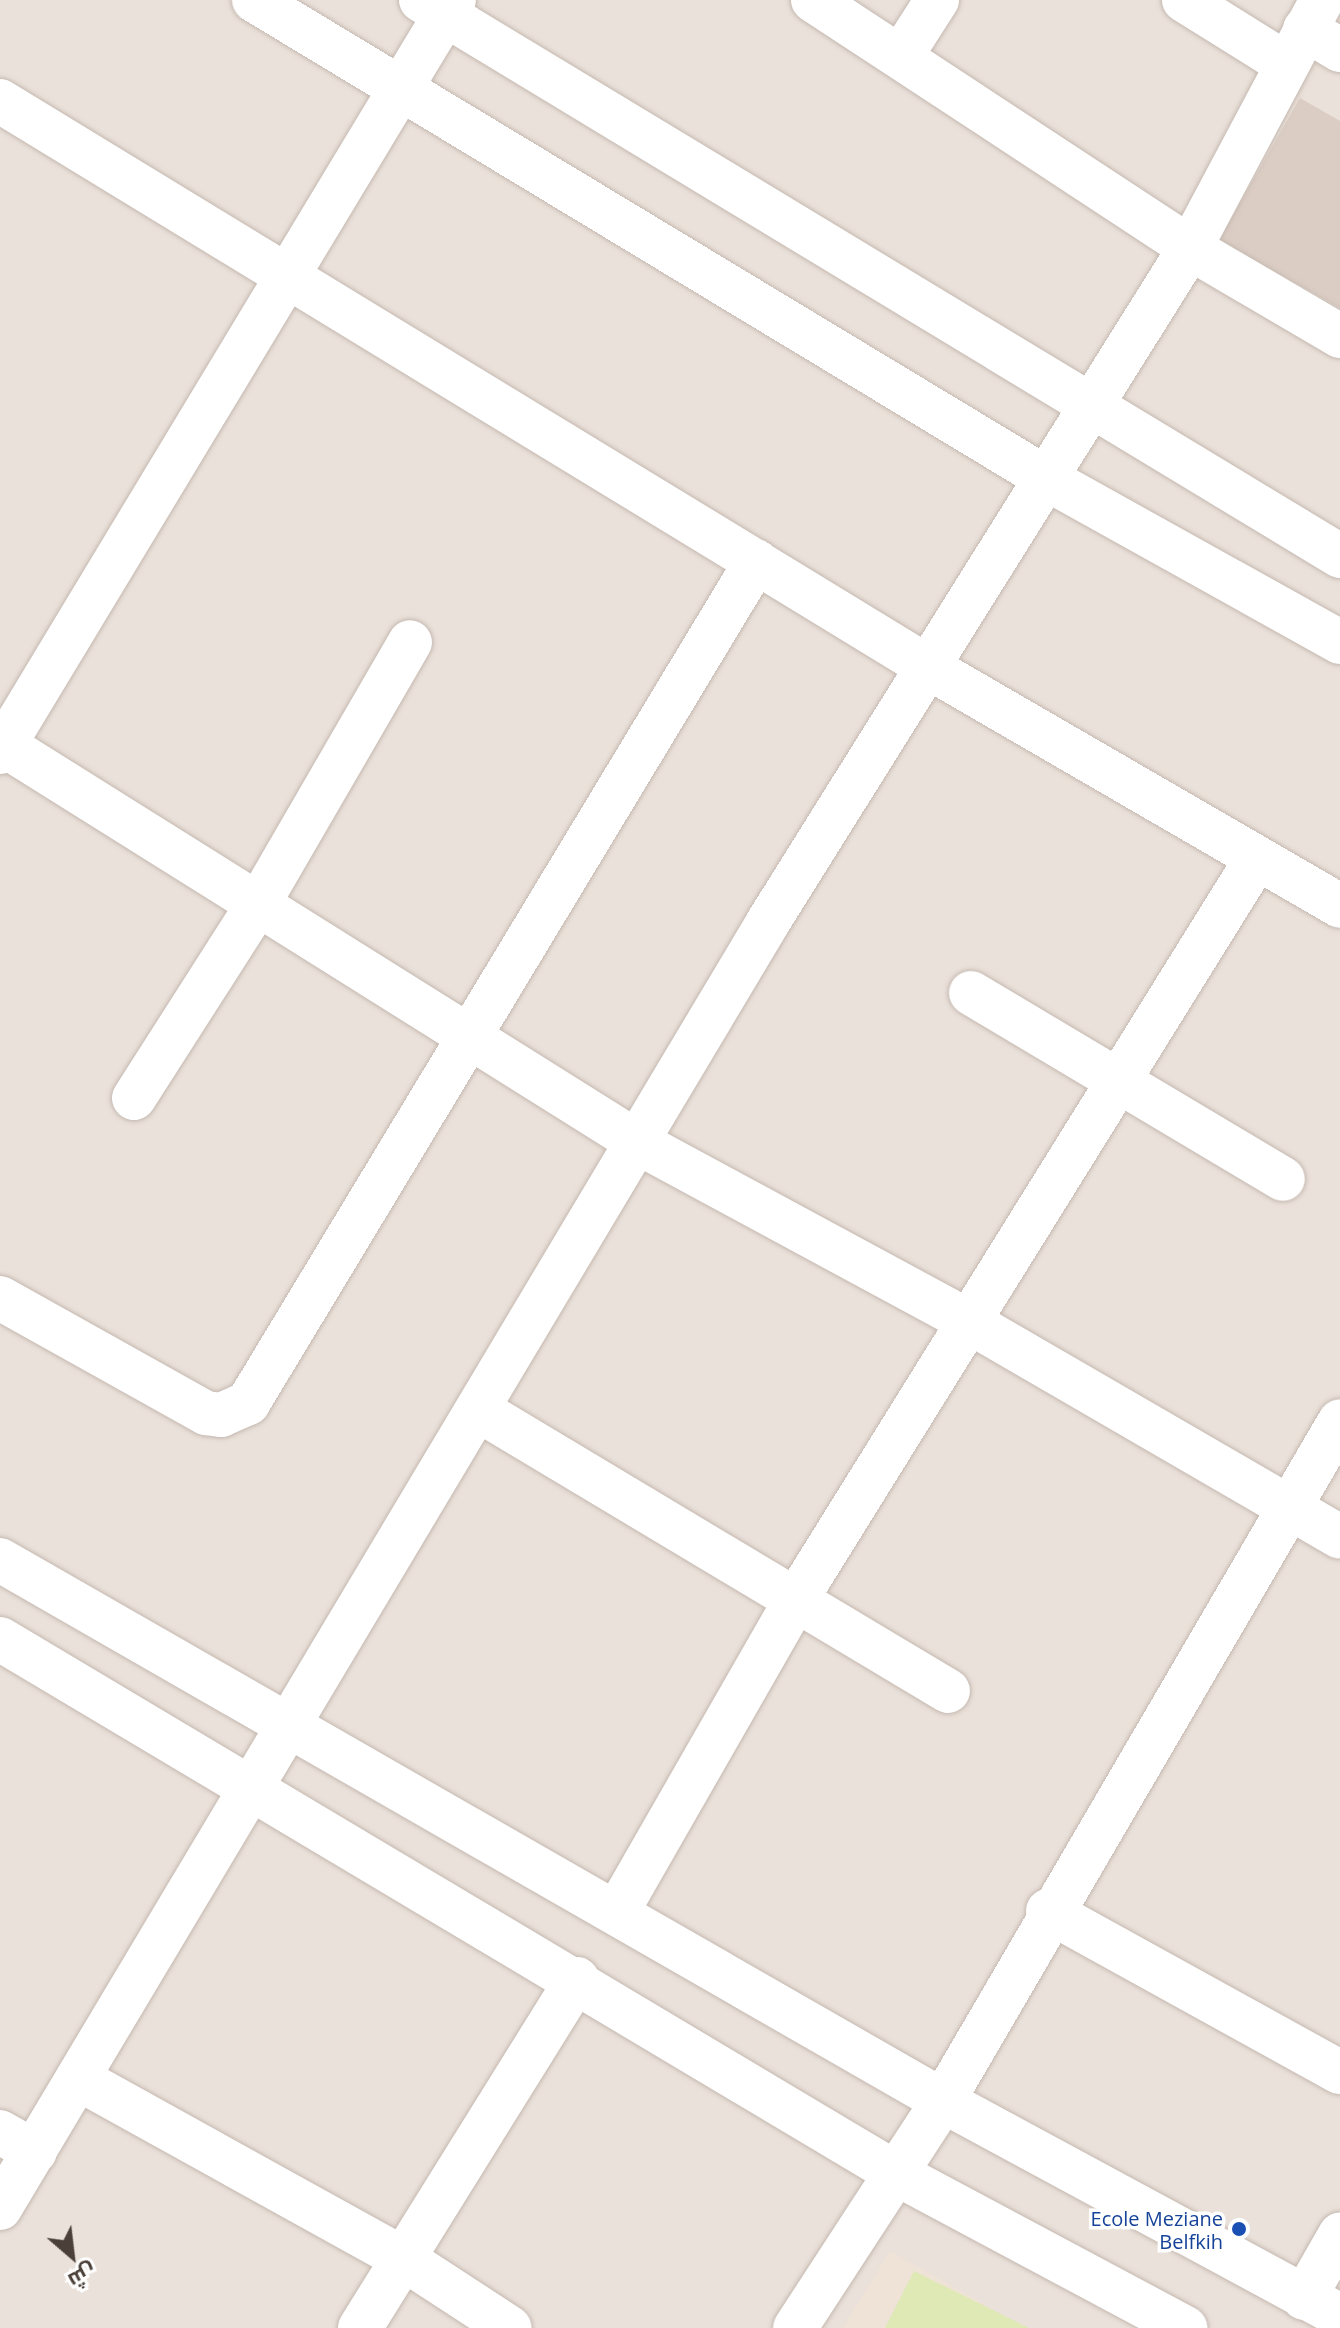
<!DOCTYPE html>
<html>
<head>
<meta charset="utf-8">
<style>
	body { margin:0 }
	#map { position:relative; width:1340px; height:2328px; overflow:hidden; background:#f6f1ec; font-family:"Open Sans",Cairo,sans-serif }
	div>[style] { position:absolute }
	[style*='--x'] { left:calc(var(--x)*1px); top:calc(var(--y)*1px); width:calc(var(--w)*1px); rotate:calc(var(--a)*1deg) }
	.residential>* { inset:0; background:#eae1da; transform-origin:0 0 }
	.education>* { inset:0; background:#efe2d6 }
	.green>* { inset:0; background:#dee9b5 }
	.building>* { inset:0; background:#dbcdc4 }
	.roads { filter:drop-shadow(0 0 2px #c5b9b1) drop-shadow(0 0 2px #c5b9b1) }
	.minor>* { height:44px; margin:-22px; padding:0 22px; transform-origin:22px; border-radius:22px; background:#fff }
	.dots>* { width:22px; height:22px; translate:-50% -50%; box-sizing:border-box; border:4px solid #fff; border-radius:50% }
	span { translate:-50% -50%; white-space:nowrap; text-align:center; line-height:1.15; -webkit-text-stroke:7px #fff; paint-order:stroke }
	.transit-label { font-size:20px; color:#164399 }
	.right { translate:-100% -50%; text-align:right }
	.north { position:absolute; left:32px; top:2216px; width:80px; height:80px; -webkit-text-stroke:6px #fff; paint-order:stroke; rotate:152deg; font-size:22px; font-weight:700; line-height:32px; text-align:center; color:#4b4039 }
	.north::after { content:''; display:block; margin:auto; width:28px; height:36px; background:#4b4039; clip-path:polygon(50% 0,100% 100%,50% 72%,0 100%) }
</style>
</head>
<body>
<div id="map">
	<div class="residential">
		<i style="left:0;top:0;width:1340px;height:2328px"></i>
	</div>
	<div class="education">
		<i style="clip-path:polygon(890px 2251px,1026px 2328px,843px 2328px)"></i>
	</div>
	<div class="green">
		<i style="clip-path:polygon(914px 2271px,1029px 2328px,885px 2328px)"></i>
	</div>
	<div class="building">
		<i style="clip-path:polygon(1300px 98px,1340px 121px,1340px 308px,1219px 240px)"></i>
	</div>
	<div class="roads">
		<div class="minor">
			<i style="--x:254;--y:0;--w:929;--a:31.12"></i>
			<i style="--x:1049;--y:480;--w:333;--a:29.1"></i>
			<i style="--x:421;--y:0;--w:1074;--a:31.17"></i>
			<i style="--x:813;--y:0;--w:451;--a:33.3"></i>
			<i style="--x:1190;--y:248;--w:174;--a:30.4"></i>
			<i style="--x:1184;--y:0;--w:119;--a:32"></i>
			<i style="--x:1305;--y:29;--w:41;--a:31"></i>
			<i style="--x:903;--y:53;--w:63;--a:-57.3"></i>
			<i style="--x:0;--y:101;--w:1087;--a:31.38"></i>
			<i style="--x:928;--y:667;--w:476;--a:30.1"></i>
			<i style="--x:4;--y:745;--w:749;--a:32.08"></i>
			<i style="--x:639;--y:1143;--w:372;--a:28.4"></i>
			<i style="--x:966;--y:1320;--w:432;--a:30.1"></i>
			<i style="--x:0;--y:752;--w:878;--a:-58.88"></i>
			<i style="--x:971;--y:993;--w:363;--a:30.8"></i>
			<i style="--x:134;--y:1098;--w:234;--a:-57.4"></i>
			<i style="--x:260;--y:901;--w:299;--a:-59.9"></i>
			<i style="--x:0;--y:1298;--w:236;--a:29.2"></i>
			<i style="--x:206;--y:1413;--w:15;--a:8"></i>
			<i style="--x:221;--y:1415;--w:30;--a:-24"></i>
			<i style="--x:248;--y:1403;--w:983;--a:-58.87"></i>
			<i style="--x:482;--y:1412;--w:543;--a:30.91"></i>
			<i style="--x:0;--y:1560;--w:1087;--a:29.84"></i>
			<i style="--x:943;--y:2101;--w:451;--a:28.4"></i>
			<i style="--x:0;--y:1639;--w:1044;--a:30.81"></i>
			<i style="--x:897;--y:2174;--w:327;--a:28.1"></i>
			<i style="--x:1048;--y:1911;--w:333;--a:28.9"></i>
			<i style="--x:617;--y:1912;--w:362;--a:-60.2"></i>
			<i style="--x:797;--y:1598;--w:871;--a:-58.13"></i>
			<i style="--x:79;--y:2079;--w:372;--a:29"></i>
			<i style="--x:404;--y:2259;--w:126;--a:33.1"></i>
			<i style="--x:0;--y:2132;--w:40;--a:29.7"></i>
			<i style="--x:0;--y:2208;--w:1498;--a:-59.15"></i>
			<i style="--x:768;--y:922;--w:795;--a:-57.95"></i>
			<i style="--x:1190;--y:248;--w:281;--a:-62"></i>
			<i style="--x:1304;--y:2298;--w:73;--a:-60.3"></i>
			<i style="--x:360;--y:2328;--w:411;--a:-58.1"></i>
			<i style="--x:795;--y:2328;--w:271;--a:-56.9"></i>
			<i style="--x:943;--y:2101;--w:787;--a:-59.72"></i>
		</div>
	</div>
	<div class="dots">
		<i style="left:1239px;top:2229px;background:#1a4fb4"></i>
	</div>
	<div class="transit-label">
		<span class="right" style="left:1223px;top:2230px">Ecole Meziane<br>Belfkih</span>
	</div>
	<div class="north">ش</div>
</div>
</body>
</html>
